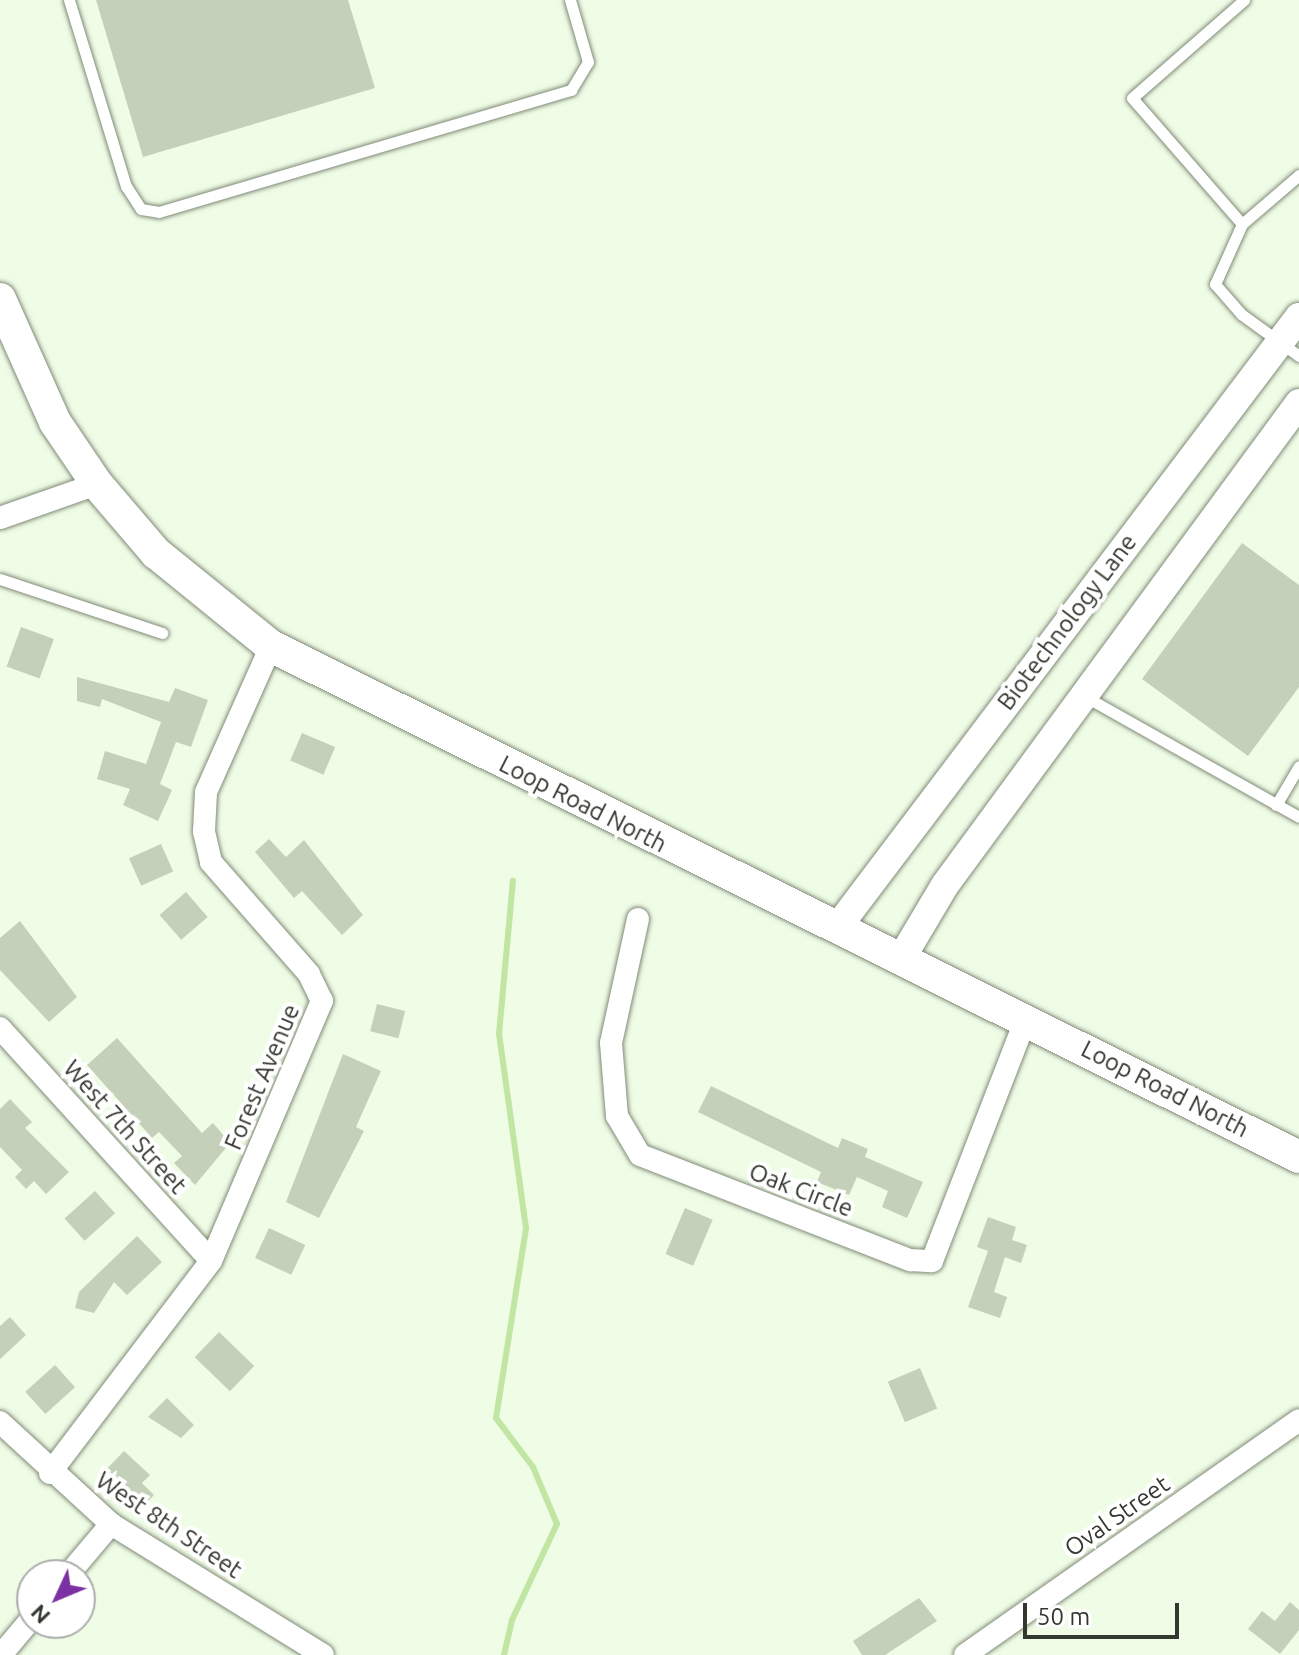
<!DOCTYPE html>
<html>
<head>
<meta charset="utf-8">
<style>
	body { margin:0 }
	#map { position:relative; width:1299px; height:1655px; overflow:hidden; background:#effce6; font-family:Ubuntu,sans-serif }
	div>[style] { position:absolute }
	[style*='--x'] { left:calc(var(--x)*1px); top:calc(var(--y)*1px); width:calc(var(--w)*1px); rotate:calc(var(--a)*1deg) }
	.stream>* { height:6px; margin:-3px; padding:0 3px; transform-origin:3px; border-radius:3px; background:#c1e5a2 }
	.building>* { inset:0; background:#c5d0bb; transform-origin:0 0 }
	.roads { filter:drop-shadow(0 0 2px #808b78) drop-shadow(0 0 2px #808b78) }
	.service>* { height:11px; margin:-5.5px; padding:0 5.5px; transform-origin:5.5px; border-radius:5.5px; background:#fff }
	.minor>* { height:22px; margin:-11px; padding:0 11px; transform-origin:11px; border-radius:11px; background:#fff }
	.tertiary>* { height:28px; margin:-14px; padding:0 14px; transform-origin:14px; border-radius:14px; background:#fff }
	.secondary>* { height:32px; margin:-16px; padding:0 16px; transform-origin:16px; border-radius:16px; background:#fff }
	span { translate:-50% -50%; white-space:nowrap; text-align:center; line-height:1.15; -webkit-text-stroke:8px #fff; paint-order:stroke }
	.street-label { font-size:24px; color:#33382f }
	.north { position:absolute; left:16px; top:1559px; width:80px; height:80px; box-sizing:border-box; background:#fff; border:2px solid #adafac; border-radius:50%; rotate:226deg; font-size:22px; font-weight:700; line-height:32px; text-align:center; color:#33382f }
	.north::after { content:''; display:block; margin:auto; width:28px; height:36px; background:#7b31a3; clip-path:polygon(50% 0,100% 100%,50% 72%,0 100%) }
	.scale { position:absolute; left:1023px; top:1603px; width:156px; height:36px; box-sizing:border-box; border:4px solid #33382f; border-top:0; padding-left:10px; font-size:24px; line-height:28px; white-space:nowrap; color:#33382f; -webkit-text-stroke:6px #fff; paint-order:stroke }
</style>
</head>
<body>
<div id="map">
	<div class="stream">
		<i style="--x:504;--y:1655;--w:36;--a:-77"></i>
		<i style="--x:512;--y:1620;--w:106;--a:-64.9"></i>
		<i style="--x:557;--y:1524;--w:62;--a:-112.8"></i>
		<i style="--x:533;--y:1467;--w:61;--a:-127.1"></i>
		<i style="--x:496;--y:1418;--w:192;--a:-81"></i>
		<i style="--x:526;--y:1228;--w:196;--a:-97.9"></i>
		<i style="--x:499;--y:1034;--w:154;--a:-84.8"></i>
	</div>
	<div class="building">
		<i style="clip-path:polygon(96px 0,348px 0,375px 88px,143px 157px)"></i>
		<i style="clip-path:polygon(1242px 543px,1299px 585px,1299px 687px,1248px 756px,1142px 679px)"></i>
		<i style="left:21px;top:627px;width:35px;height:42px;rotate:20deg"></i>
		<i style="clip-path:polygon(77px 677px,169px 702px,175px 688px,208px 700px,191px 747px,176px 742px,160px 784px,172px 790px,158px 821px,123px 805px,130px 789px,97px 779px,105px 751px,146px 764px,161px 722px,102px 699px,100px 707px,77px 701px)"></i>
		<i style="left:302px;top:733px;width:36px;height:30px;rotate:23deg"></i>
		<i style="clip-path:polygon(269px 839px,286px 857px,304px 840px,363px 915px,342px 935px,302px 891px,294px 898px,255px 852px)"></i>
		<i style="left:161px;top:844px;width:30px;height:35px;rotate:66deg"></i>
		<i style="left:186px;top:892px;width:33px;height:35px;rotate:49deg"></i>
		<i style="clip-path:polygon(20px 921px,77px 997px,49px 1022px,0 970px,0 938px)"></i>
		<i style="left:377px;top:1004px;width:29px;height:28px;rotate:14deg"></i>
		<i style="clip-path:polygon(117px 1038px,202px 1133px,213px 1123px,230px 1143px,195px 1185px,174px 1163px,182px 1156px,159px 1132px,152px 1138px,87px 1065px)"></i>
		<i style="clip-path:polygon(343px 1054px,381px 1071px,356px 1127px,364px 1131px,319px 1218px,286px 1202px)"></i>
		<i style="clip-path:polygon(711px 1086px,838px 1148px,842px 1138px,868px 1149px,865px 1157px,923px 1182px,907px 1218px,882px 1207px,888px 1191px,857px 1177px,849px 1195px,817px 1182px,821px 1172px,698px 1112px)"></i>
		<i style="clip-path:polygon(10px 1099px,32px 1122px,25px 1128px,69px 1172px,46px 1194px,34px 1181px,26px 1189px,15px 1177px,22px 1170px,0 1147px,0 1109px)"></i>
		<i style="left:95px;top:1191px;width:30px;height:41px;rotate:48deg"></i>
		<i style="left:685px;top:1208px;width:30px;height:50px;rotate:23deg"></i>
		<i style="clip-path:polygon(988px 1217px,1016px 1227px,1012px 1240px,1027px 1245px,1021px 1263px,1005px 1257px,994px 1292px,1007px 1297px,1000px 1318px,968px 1307px,988px 1251px,977px 1247px)"></i>
		<i style="left:269px;top:1228px;width:40px;height:33px;rotate:25deg"></i>
		<i style="clip-path:polygon(137px 1236px,162px 1262px,127px 1295px,114px 1282px,94px 1313px,75px 1308px,79px 1292px)"></i>
		<i style="clip-path:polygon(10px 1317px,26px 1335px,0 1359px,0 1326px)"></i>
		<i style="left:219px;top:1332px;width:49px;height:35px;rotate:44deg"></i>
		<i style="left:55px;top:1365px;width:30px;height:40px;rotate:48deg"></i>
		<i style="left:920px;top:1368px;width:44px;height:35px;rotate:67deg"></i>
		<i style="clip-path:polygon(167px 1398px,194px 1425px,181px 1438px,148px 1417px)"></i>
		<i style="clip-path:polygon(124px 1451px,150px 1475px,142px 1483px,154px 1495px,138px 1512px,100px 1476px)"></i>
		<i style="clip-path:polygon(919px 1598px,937px 1621px,885px 1655px,862px 1655px,853px 1641px)"></i>
		<i style="clip-path:polygon(1290px 1602px,1299px 1610px,1299px 1630px,1280px 1654px,1248px 1629px,1262px 1611px,1275px 1621px)"></i>
	</div>
	<div class="roads">
		<div class="service">
			<i style="--x:69;--y:0;--w:195;--a:73"></i>
			<i style="--x:126;--y:186;--w:27;--a:57"></i>
			<i style="--x:141;--y:209;--w:18;--a:9"></i>
			<i style="--x:159;--y:212;--w:430;--a:-16.5"></i>
			<i style="--x:571;--y:90;--w:33;--a:-59"></i>
			<i style="--x:588;--y:62;--w:65;--a:-106.2"></i>
			<i style="--x:1299;--y:175;--w:75;--a:139.3"></i>
			<i style="--x:1242;--y:224;--w:66;--a:114.2"></i>
			<i style="--x:1215;--y:284;--w:40;--a:49"></i>
			<i style="--x:1241;--y:314;--w:72;--a:35.9"></i>
			<i style="--x:1242;--y:224;--w:167;--a:-131.1"></i>
			<i style="--x:1132;--y:98;--w:149;--a:-41.2"></i>
			<i style="--x:0;--y:579;--w:171;--a:18.4"></i>
			<i style="--x:1086;--y:697;--w:244;--a:29.4"></i>
			<i style="--x:1276;--y:805;--w:45;--a:-59.5"></i>
		</div>
		<div class="minor">
			<i style="--x:0;--y:518;--w:103;--a:-19.3"></i>
			<i style="--x:638;--y:919;--w:127;--a:102.3"></i>
			<i style="--x:611;--y:1043;--w:73;--a:85.3"></i>
			<i style="--x:617;--y:1116;--w:45;--a:59.5"></i>
			<i style="--x:640;--y:1155;--w:290;--a:21.3"></i>
			<i style="--x:910;--y:1260;--w:22;--a:3"></i>
			<i style="--x:932;--y:1261;--w:260;--a:-68.8"></i>
			<i style="--x:0;--y:1028;--w:314;--a:47.8"></i>
			<i style="--x:0;--y:1422;--w:151;--a:42.6"></i>
			<i style="--x:111;--y:1524;--w:249;--a:31.7"></i>
			<i style="--x:50;--y:1473;--w:266;--a:-52.8"></i>
			<i style="--x:211;--y:1261;--w:283;--a:-66.9"></i>
			<i style="--x:322;--y:1001;--w:30;--a:-116"></i>
			<i style="--x:309;--y:974;--w:149;--a:-131.2"></i>
			<i style="--x:211;--y:862;--w:32;--a:-103"></i>
			<i style="--x:204;--y:831;--w:39;--a:-87"></i>
			<i style="--x:206;--y:792;--w:160;--a:-66"></i>
			<i style="--x:68;--y:1575;--w:67;--a:-49.9"></i>
			<i style="--x:1;--y:1655;--w:48;--a:-50"></i>
			<i style="--x:965;--y:1655;--w:408;--a:-35.1"></i>
		</div>
		<div class="tertiary">
			<i style="--x:837;--y:928;--w:766;--a:-52.91"></i>
			<i style="--x:901;--y:959;--w:86;--a:-59.3"></i>
			<i style="--x:945;--y:885;--w:598;--a:-53.7"></i>
		</div>
		<div class="secondary">
			<i style="--x:0;--y:299;--w:135;--a:65.9"></i>
			<i style="--x:55;--y:422;--w:75;--a:55.9"></i>
			<i style="--x:97;--y:484;--w:91;--a:49.5"></i>
			<i style="--x:156;--y:553;--w:148;--a:39"></i>
			<i style="--x:271;--y:646;--w:1148;--a:26.43"></i>
		</div>
	</div>
	<div class="street-label">
		<span style="left:1067px;top:622px;rotate:-53deg">Biotechnology Lane</span>
		<span style="left:583px;top:804px;rotate:27deg">Loop Road North</span>
		<span style="left:262px;top:1077px;rotate:-67deg">Forest Avenue</span>
		<span style="left:1165px;top:1089px;rotate:27deg">Loop Road North</span>
		<span style="left:125px;top:1127px;rotate:48deg">West 7th Street</span>
		<span style="left:801px;top:1190px;rotate:21deg">Oak Circle</span>
		<span style="left:1117px;top:1516px;rotate:-35deg">Oval Street</span>
		<span style="left:169px;top:1525px;rotate:34deg">West 8th Street</span>
	</div>
	<div class="north">N</div>
	<div class="scale">50 m</div>
</div>
</body>
</html>
